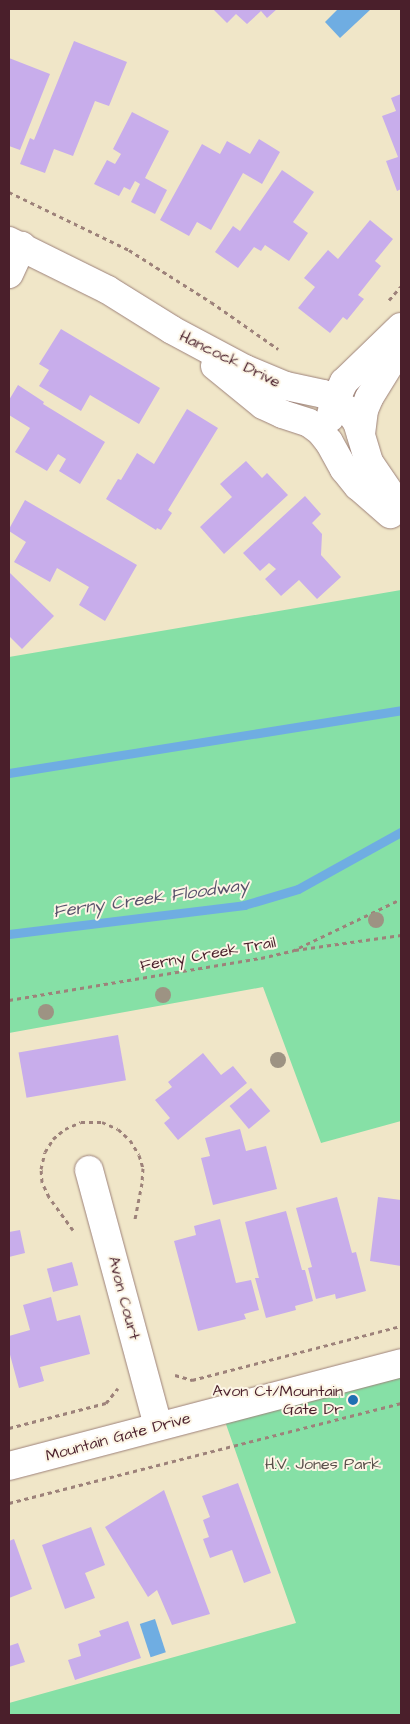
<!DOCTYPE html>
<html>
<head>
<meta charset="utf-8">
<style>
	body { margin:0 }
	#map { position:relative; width:410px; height:1724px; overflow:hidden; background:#f0e6c8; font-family:"Architects Daughter",sans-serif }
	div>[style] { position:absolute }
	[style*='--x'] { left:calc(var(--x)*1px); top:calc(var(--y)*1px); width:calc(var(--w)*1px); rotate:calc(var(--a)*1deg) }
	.green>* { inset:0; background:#86e0a6 }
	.water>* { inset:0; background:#6fade2; transform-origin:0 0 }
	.stream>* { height:9px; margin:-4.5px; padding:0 4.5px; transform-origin:4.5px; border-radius:4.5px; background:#6fade2 }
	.building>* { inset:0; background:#c8adeb; transform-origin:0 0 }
	.path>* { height:3px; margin-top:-1.5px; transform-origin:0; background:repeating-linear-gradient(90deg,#9d827a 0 4px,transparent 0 8px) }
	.roads { filter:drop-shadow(0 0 1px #9d827a) drop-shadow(0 0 1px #9d827a) }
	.minor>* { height:28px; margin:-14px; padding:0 14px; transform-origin:14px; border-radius:14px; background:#fff }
	.trees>* { width:16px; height:16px; margin:-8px; border-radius:50%; background:#9d9383 }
	.dots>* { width:14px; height:14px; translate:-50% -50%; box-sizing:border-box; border:2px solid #fcf5e5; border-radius:50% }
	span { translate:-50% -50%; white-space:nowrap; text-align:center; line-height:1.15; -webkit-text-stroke:4px #fcf5e5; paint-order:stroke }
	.street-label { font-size:16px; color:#4a1f2b }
	.poi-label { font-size:16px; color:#4a1f2b }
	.right { translate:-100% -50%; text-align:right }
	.park-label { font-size:16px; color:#594f4a }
	.water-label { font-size:18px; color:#57516b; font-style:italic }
	.frame { position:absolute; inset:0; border:10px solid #4a1f2b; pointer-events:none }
</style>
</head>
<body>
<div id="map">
	<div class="green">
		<i style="clip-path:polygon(401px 590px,401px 1121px,321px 1143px,263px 987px,9px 1033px,9px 657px)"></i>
		<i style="clip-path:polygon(401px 1363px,401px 1715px,9px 1715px,9px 1703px,296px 1623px,221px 1410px)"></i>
	</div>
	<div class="water">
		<i style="clip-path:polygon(338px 9px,371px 9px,340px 38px,325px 22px)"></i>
		<i style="left:155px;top:1619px;width:35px;height:16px;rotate:72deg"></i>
	</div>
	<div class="stream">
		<i style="--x:9;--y:773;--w:397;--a:-9.1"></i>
		<i style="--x:9;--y:934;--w:237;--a:-7"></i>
		<i style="--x:244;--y:905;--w:56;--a:-16.5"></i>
		<i style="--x:298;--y:889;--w:118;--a:-29"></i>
	</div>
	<div class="building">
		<i style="clip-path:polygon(213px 9px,277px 9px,267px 18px,261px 11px,247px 24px,236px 14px,227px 23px)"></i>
		<i style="clip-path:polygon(74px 41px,127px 62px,109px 106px,95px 101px,73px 156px,54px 149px,45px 173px,20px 164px,30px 138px,34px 140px)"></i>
		<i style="clip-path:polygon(9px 58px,50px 74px,20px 150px,9px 146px)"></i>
		<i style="clip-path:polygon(401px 94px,401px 189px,397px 191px,386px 161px,398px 157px,382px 116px,396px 111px,391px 98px)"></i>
		<i style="clip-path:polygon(132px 112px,169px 131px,145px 178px,167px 190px,155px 214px,131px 202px,140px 184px,135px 181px,130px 190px,124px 187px,119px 196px,94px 184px,107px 160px,115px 164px,121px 154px,113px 149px)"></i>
		<i style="clip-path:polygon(259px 139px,280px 152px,262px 184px,243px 173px,211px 230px,197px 222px,189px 236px,160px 220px,202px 144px,220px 154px,227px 141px,250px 154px)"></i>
		<i style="clip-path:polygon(282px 170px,314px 192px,293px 222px,308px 233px,289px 261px,265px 245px,261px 251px,254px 247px,238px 268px,215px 252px,233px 226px,240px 231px)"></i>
		<i style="clip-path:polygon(370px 220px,393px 239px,375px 261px,381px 266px,358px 295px,364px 299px,347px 320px,343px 317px,330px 333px,298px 308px,315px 287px,304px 278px,328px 250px,338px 259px)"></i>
		<i style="clip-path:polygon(61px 329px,160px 388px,139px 424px,90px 395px,81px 411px,39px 386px,49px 370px,39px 364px)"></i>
		<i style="clip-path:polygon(18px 385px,44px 402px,43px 404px,105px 442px,80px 484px,59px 471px,66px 459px,58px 454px,47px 471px,15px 452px,30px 428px,9px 415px,9px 400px)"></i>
		<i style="clip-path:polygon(187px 409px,218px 428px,168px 510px,172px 513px,161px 530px,157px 528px,156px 530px,106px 499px,118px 479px,121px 480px,137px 453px,154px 464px)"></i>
		<i style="clip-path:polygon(246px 461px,262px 478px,267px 473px,288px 495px,224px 554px,200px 527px,232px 497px,220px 484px)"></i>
		<i style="clip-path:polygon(305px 496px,321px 514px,312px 523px,322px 534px,321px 555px,341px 577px,317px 599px,299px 580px,281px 596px,265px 579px,276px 569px,269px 563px,260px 571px,243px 553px)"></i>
		<i style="clip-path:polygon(25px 500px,137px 565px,105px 621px,79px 605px,89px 587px,57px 568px,50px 582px,14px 562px,26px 542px,9px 531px,9px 529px)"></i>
		<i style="clip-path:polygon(9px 572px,54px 616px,22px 649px,9px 636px)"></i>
		<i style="left:118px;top:1035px;width:46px;height:101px;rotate:80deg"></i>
		<i style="clip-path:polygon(203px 1053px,221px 1075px,233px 1066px,247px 1083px,178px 1140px,164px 1123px,170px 1118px,155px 1100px,172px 1087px,168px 1082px)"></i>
		<i style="left:251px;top:1088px;width:30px;height:28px;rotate:50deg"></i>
		<i style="clip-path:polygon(240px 1129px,246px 1151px,266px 1146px,277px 1189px,213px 1205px,201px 1158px,210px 1156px,205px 1138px)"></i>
		<i style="clip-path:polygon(337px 1197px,352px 1253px,356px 1252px,366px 1291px,336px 1299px,335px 1294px,316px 1299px,308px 1268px,312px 1267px,296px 1208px)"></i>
		<i style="clip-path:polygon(378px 1197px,401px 1200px,401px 1266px,370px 1261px)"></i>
		<i style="clip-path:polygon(286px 1211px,302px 1270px,305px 1270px,313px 1301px,295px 1306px,296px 1310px,266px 1318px,255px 1278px,259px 1278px,245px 1222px)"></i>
		<i style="clip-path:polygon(220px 1219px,236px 1283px,251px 1280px,259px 1310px,244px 1314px,246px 1319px,198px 1331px,174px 1241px,196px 1235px,194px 1226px)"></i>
		<i style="clip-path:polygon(20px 1230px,25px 1253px,9px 1257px,9px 1232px)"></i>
		<i style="left:72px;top:1262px;width:24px;height:26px;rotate:75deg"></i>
		<i style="clip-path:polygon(51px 1297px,57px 1321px,80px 1315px,90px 1354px,40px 1367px,44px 1381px,19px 1388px,9px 1351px,9px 1336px,30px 1330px,23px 1305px)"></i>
		<i style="clip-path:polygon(238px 1483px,271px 1573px,244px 1583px,232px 1550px,210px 1558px,203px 1539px,209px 1537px,203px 1520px,210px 1517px,202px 1496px)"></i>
		<i style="clip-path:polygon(164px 1490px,210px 1614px,172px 1625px,157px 1590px,148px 1597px,105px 1527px)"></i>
		<i style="clip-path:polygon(91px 1527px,105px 1565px,85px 1573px,95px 1598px,65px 1609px,42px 1545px)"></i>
		<i style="clip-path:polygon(14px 1539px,32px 1589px,9px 1598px,9px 1541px)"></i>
		<i style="clip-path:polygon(128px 1621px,141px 1658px,75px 1680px,68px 1660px,81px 1656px,78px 1644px,101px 1636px,99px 1631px)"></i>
		<i style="clip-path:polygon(18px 1643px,25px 1662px,9px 1667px,9px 1646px)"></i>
	</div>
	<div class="path">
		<i style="--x:9;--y:192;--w:133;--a:25.8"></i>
		<i style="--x:129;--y:250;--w:97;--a:32.4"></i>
		<i style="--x:211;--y:302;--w:82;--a:35"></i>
		<i style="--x:389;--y:300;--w:18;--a:-49"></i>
		<i style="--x:295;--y:950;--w:107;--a:-8.1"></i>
		<i style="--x:9;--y:1000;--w:255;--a:-9.5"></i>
		<i style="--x:261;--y:958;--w:32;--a:-13"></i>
		<i style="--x:292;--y:951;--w:121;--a:-25.5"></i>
		<i style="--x:73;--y:1230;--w:41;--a:-126"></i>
		<i style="--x:49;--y:1197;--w:17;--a:-115"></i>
		<i style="--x:42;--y:1182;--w:13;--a:-94"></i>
		<i style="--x:41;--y:1169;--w:17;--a:-77"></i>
		<i style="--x:45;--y:1152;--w:15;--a:-58"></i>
		<i style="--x:53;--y:1139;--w:16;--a:-40"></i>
		<i style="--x:65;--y:1129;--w:17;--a:-24"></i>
		<i style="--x:81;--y:1122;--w:21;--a:0"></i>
		<i style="--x:102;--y:1122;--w:17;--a:24"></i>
		<i style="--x:118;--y:1129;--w:16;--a:43"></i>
		<i style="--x:130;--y:1140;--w:17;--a:59"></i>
		<i style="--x:139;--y:1155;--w:14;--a:73"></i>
		<i style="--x:143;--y:1168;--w:15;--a:94"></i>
		<i style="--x:142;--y:1183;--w:37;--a:101"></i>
		<i style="--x:175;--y:1375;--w:18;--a:16"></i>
		<i style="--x:192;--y:1380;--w:216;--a:-14.5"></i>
		<i style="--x:9;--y:1428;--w:100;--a:-14.5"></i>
		<i style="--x:106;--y:1403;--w:19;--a:-51"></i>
		<i style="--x:9;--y:1503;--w:405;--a:-14.3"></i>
	</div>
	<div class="roads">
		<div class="minor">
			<i style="--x:9;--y:241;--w:110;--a:26.3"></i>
			<i style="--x:108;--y:290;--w:75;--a:32"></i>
			<i style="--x:172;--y:330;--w:83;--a:28.1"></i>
			<i style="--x:245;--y:369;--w:44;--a:22.5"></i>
			<i style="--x:286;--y:386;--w:38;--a:12"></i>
			<i style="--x:323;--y:394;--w:14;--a:30"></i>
			<i style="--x:335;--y:401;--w:16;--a:35"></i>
			<i style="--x:348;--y:410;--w:15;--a:53"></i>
			<i style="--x:357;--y:422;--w:42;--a:73.3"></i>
			<i style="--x:369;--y:462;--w:57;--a:55.8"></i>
			<i style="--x:9;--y:274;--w:31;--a:-65"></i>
			<i style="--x:215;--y:366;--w:62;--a:39.1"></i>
			<i style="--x:263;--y:405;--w:21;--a:25"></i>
			<i style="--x:282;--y:414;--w:28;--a:18"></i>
			<i style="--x:309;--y:423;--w:14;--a:36"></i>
			<i style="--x:320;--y:431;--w:14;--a:51"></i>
			<i style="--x:329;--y:442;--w:31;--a:61"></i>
			<i style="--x:344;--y:469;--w:22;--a:51"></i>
			<i style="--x:358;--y:486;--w:43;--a:41.2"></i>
			<i style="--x:330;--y:418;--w:18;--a:-74"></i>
			<i style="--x:335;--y:401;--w:21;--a:-65"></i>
			<i style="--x:344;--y:382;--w:79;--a:-44"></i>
			<i style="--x:361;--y:434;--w:24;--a:-83"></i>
			<i style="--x:364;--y:410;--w:13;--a:-67"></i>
			<i style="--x:369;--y:398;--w:61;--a:-58.4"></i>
			<i style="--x:89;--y:1170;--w:265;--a:74.9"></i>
			<i style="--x:9;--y:1466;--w:405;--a:-14.7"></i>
		</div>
	</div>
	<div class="trees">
		<i style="left:376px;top:920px"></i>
		<i style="left:163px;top:995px"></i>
		<i style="left:46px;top:1012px"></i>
		<i style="left:278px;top:1060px"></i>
	</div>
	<div class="dots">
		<i style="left:353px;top:1400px;background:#1f6fb2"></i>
	</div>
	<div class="street-label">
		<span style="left:230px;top:359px;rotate:26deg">Hancock Drive</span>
		<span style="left:208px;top:954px;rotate:-10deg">Ferny Creek Trail</span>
		<span style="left:124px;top:1298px;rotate:75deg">Avon Court</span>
		<span style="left:118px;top:1437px;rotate:-15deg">Mountain Gate Drive</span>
	</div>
	<div class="poi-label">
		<span class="right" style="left:343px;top:1400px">Avon Ct/Mountain<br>Gate Dr</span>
	</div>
	<div class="park-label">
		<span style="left:323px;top:1464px">H.V. Jones Park</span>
	</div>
	<div class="water-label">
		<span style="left:151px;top:899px;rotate:-8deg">Ferny Creek Floodway</span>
	</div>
	<div class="frame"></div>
</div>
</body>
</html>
